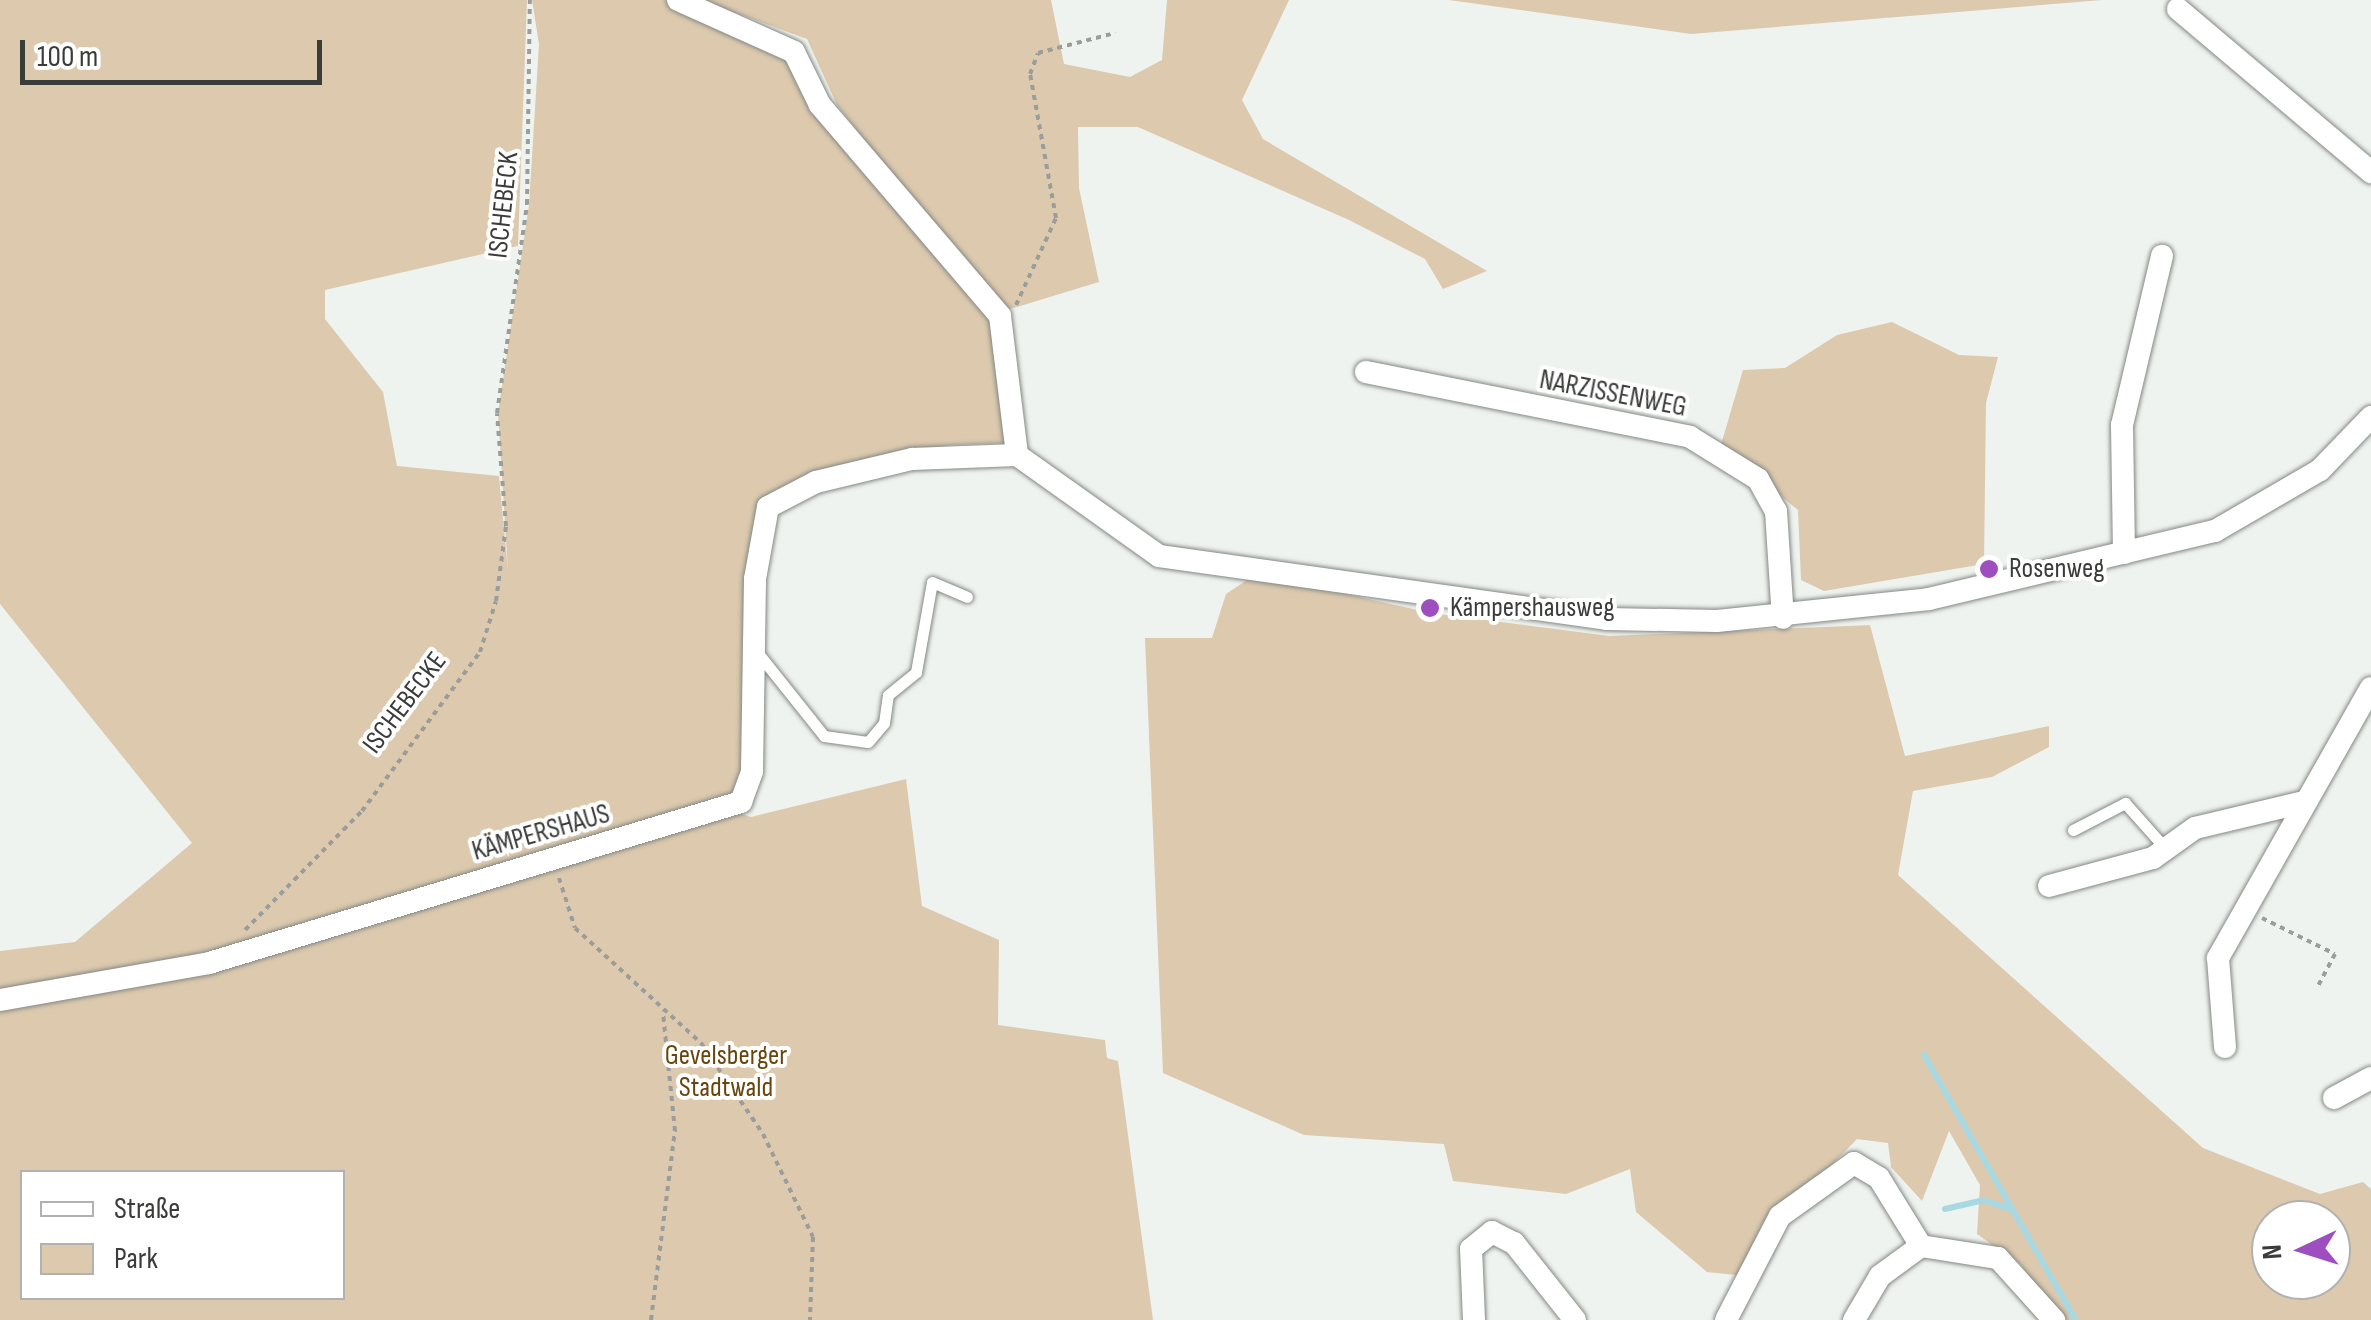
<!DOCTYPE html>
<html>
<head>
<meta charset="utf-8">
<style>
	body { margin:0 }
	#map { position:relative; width:2371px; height:1320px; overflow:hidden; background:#eff3ef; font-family:"Sofia Sans Condensed",sans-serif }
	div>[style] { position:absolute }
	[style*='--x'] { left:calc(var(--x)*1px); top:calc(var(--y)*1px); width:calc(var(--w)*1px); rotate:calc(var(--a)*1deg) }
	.green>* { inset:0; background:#dcc9ae }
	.stream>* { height:6px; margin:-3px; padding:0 3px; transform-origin:3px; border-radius:3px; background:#a8d9e3 }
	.path>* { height:4px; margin-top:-2px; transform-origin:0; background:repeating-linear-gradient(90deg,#9a9d9a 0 5px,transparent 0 10px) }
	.roads { filter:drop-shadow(0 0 2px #848884) drop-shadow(0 0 2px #848884) }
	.lane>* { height:11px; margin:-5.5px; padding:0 5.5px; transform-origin:5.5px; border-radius:5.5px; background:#fff }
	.street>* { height:22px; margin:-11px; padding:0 11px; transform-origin:11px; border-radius:11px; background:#fff }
	.dots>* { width:28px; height:28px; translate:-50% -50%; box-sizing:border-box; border:5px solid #fff; border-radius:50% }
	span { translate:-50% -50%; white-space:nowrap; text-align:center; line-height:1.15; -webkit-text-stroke:8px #fff; paint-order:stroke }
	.street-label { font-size:28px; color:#3a3c3a }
	.poi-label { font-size:28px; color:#3a3c3a }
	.left { translate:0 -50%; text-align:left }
	.park-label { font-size:28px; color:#67460d }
	.legend { position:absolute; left:20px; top:1170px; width:325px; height:130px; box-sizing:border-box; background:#fff; border:2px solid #b0b1b0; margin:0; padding:12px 18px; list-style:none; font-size:30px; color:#3a3c3a }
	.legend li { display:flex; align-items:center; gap:20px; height:50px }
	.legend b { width:50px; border:2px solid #b0b1b0 }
	.north { position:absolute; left:2251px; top:1200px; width:100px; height:100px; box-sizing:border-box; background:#fff; border:2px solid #b0b1b0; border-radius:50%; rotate:266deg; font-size:28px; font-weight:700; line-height:40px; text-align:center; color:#3a3c3a }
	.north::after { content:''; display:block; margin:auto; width:35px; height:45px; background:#9e4fbf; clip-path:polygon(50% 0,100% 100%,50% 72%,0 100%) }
	.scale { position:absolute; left:20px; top:40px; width:302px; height:45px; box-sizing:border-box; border:5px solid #3a3c3a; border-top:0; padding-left:12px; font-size:30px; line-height:35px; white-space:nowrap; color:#3a3c3a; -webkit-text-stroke:8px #fff; paint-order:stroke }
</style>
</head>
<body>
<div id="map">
	<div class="green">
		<i style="clip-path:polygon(evenodd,0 0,527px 0,518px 246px,325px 290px,325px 319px,383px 392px,397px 466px,499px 476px,508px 571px,498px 413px,529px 205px,539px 44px,532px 0,668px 0,778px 48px,994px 317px,1006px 443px,949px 445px,818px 475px,761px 505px,748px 769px,736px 812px,751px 817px,906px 779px,922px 906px,999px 940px,998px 1025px,1105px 1040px,1107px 1058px,1118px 1061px,1153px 1320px,0 1320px,0 951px,75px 942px,192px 843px,0 604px,0 0,22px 1172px,342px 1172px,342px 1298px,22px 1298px,22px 1172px)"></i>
		<i style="clip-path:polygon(701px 0,1051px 0,1064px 64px,1130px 77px,1162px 60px,1167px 0,1289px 0,1242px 100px,1263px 139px,1487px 271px,1443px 289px,1425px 259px,1349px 220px,1138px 127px,1078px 127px,1079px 188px,1099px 282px,1000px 312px,837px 105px,807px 39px)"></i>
		<i style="clip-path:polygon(1449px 0,2102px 0,1691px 34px)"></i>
		<i style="clip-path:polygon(1892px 322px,1959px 355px,1998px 357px,1986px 403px,1984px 564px,1824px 591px,1801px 580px,1798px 510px,1720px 448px,1743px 370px,1785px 368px,1837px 335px)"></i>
		<i style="clip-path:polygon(evenodd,1256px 574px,1431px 613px,1609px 636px,1870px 625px,1905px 756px,2049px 726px,2049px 747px,1992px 777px,1913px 791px,1898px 875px,2203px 1148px,2320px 1194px,2363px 1182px,2371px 1189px,2371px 1320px,2062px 1320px,2021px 1265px,1977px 1234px,1980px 1185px,1949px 1131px,1922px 1201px,1891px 1167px,1888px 1143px,1857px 1139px,1794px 1204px,1755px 1277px,1707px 1272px,1636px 1212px,1630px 1169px,1566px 1194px,1453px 1181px,1444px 1144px,1304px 1135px,1163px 1073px,1145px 638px,1212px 638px,1226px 594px,1256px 574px,2271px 1220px,2331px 1220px,2331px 1280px,2271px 1280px,2271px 1220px)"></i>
	</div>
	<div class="stream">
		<i style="--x:1924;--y:1055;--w:305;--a:60.2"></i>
		<i style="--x:1945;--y:1209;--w:39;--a:-13"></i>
		<i style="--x:1983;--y:1200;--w:28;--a:18"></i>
	</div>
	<div class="path">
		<i style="--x:1016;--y:305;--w:96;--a:-65.3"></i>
		<i style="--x:1056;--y:218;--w:146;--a:-100.2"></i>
		<i style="--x:1030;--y:74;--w:22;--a:-69"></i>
		<i style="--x:1038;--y:53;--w:80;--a:-14.6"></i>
		<i style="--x:559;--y:878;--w:52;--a:72.3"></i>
		<i style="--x:575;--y:928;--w:171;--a:42.4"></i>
		<i style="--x:701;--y:1043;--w:110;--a:55.7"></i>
		<i style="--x:763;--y:1134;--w:114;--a:64.1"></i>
		<i style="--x:813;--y:1237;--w:83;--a:92.1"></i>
		<i style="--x:2262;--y:918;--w:81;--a:26.3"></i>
		<i style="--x:2335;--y:954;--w:36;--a:118"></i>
		<i style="--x:245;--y:930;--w:167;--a:-45.5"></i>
		<i style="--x:362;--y:811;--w:198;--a:-53.4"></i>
		<i style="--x:480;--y:652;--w:53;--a:-72.6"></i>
		<i style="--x:496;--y:601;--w:76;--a:-82.4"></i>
		<i style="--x:506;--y:526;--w:113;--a:-94.6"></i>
		<i style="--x:497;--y:413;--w:211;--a:-81.8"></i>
		<i style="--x:527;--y:204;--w:204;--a:-89.2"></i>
		<i style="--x:651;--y:1320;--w:191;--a:-82.8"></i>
		<i style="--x:675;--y:1131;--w:120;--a:-95.8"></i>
	</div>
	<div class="roads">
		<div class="lane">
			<i style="--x:757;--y:652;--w:107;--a:51.4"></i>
			<i style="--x:824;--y:736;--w:44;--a:7.8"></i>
			<i style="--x:868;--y:742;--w:25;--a:-50"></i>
			<i style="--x:884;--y:723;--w:28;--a:-82"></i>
			<i style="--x:888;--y:695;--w:36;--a:-39"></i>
			<i style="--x:916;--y:672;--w:91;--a:-79.9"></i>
			<i style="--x:932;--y:582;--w:38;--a:23"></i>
			<i style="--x:2073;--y:830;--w:59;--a:-27.4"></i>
			<i style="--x:2125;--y:803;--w:62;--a:48.3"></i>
		</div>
		<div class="street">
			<i style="--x:678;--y:0;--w:127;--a:24.1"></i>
			<i style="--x:794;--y:52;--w:59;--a:63.9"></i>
			<i style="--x:820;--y:105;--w:277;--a:49.5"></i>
			<i style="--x:1000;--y:316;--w:140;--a:83"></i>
			<i style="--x:2178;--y:9;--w:253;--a:40.2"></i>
			<i style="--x:1366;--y:372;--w:330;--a:11.3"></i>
			<i style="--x:1690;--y:437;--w:80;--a:31.7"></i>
			<i style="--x:1758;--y:479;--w:37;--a:61"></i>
			<i style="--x:1776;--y:511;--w:107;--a:86.3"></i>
			<i style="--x:1017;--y:455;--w:174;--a:35.4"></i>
			<i style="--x:1159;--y:556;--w:452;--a:8"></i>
			<i style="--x:1607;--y:619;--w:110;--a:1"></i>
			<i style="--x:1717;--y:621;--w:213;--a:-5.9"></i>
			<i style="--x:1929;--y:599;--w:294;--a:-13.4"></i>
			<i style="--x:2215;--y:531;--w:121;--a:-30.2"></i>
			<i style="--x:2320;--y:470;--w:74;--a:-46.1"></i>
			<i style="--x:2124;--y:553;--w:128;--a:-90.9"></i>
			<i style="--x:2122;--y:425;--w:174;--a:-76.7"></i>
			<i style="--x:2049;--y:886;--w:108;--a:-15.1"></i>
			<i style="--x:2153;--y:858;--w:52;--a:-35.5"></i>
			<i style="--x:2195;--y:828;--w:112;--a:-13.4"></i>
			<i style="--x:0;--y:1000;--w:212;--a:-10"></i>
			<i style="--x:209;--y:963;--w:556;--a:-16.84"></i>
			<i style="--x:741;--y:802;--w:33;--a:-70"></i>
			<i style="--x:752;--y:771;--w:192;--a:-89.1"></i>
			<i style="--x:755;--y:579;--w:73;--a:-79.8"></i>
			<i style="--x:768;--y:507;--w:54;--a:-27.5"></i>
			<i style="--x:816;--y:482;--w:99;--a:-13.5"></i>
			<i style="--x:912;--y:459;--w:105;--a:-2.2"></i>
			<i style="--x:2225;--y:1047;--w:89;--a:-94.5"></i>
			<i style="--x:2218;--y:958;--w:310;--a:-60.5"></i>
			<i style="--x:2334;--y:1098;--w:42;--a:-28.4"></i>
			<i style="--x:1474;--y:1320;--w:71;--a:-92.4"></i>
			<i style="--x:1471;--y:1249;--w:27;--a:-39"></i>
			<i style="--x:1492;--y:1232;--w:25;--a:27"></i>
			<i style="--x:1514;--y:1243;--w:98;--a:51.6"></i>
			<i style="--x:1726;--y:1320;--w:117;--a:-62.6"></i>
			<i style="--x:1780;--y:1216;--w:91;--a:-35.6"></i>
			<i style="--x:1854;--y:1163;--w:29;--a:31"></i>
			<i style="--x:1879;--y:1178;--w:80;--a:58.3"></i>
			<i style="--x:1854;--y:1320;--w:51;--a:-59.4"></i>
			<i style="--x:1880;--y:1276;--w:51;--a:-36.2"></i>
			<i style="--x:1921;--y:1246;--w:78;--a:8.9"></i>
			<i style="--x:1998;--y:1258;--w:84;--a:47.9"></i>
		</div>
	</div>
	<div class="dots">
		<i style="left:1989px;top:569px;background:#9e4fbf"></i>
		<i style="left:1430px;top:608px;background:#9e4fbf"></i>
	</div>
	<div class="street-label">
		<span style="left:504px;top:205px;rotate:-84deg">ISCHEBECK</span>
		<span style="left:1613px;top:394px;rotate:11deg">NARZISSENWEG</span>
		<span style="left:405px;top:703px;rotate:-53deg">ISCHEBECKE</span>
		<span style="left:541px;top:833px;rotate:-16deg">KÄMPERSHAUS</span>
	</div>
	<div class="poi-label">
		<span class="left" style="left:2009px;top:569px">Rosenweg</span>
		<span class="left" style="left:1450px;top:608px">Kämpershausweg</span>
	</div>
	<div class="park-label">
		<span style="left:726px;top:1072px">Gevelsberger<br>Stadtwald</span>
	</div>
	<ul class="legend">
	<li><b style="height:12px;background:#fff"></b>Straße</li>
	<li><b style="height:28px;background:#dcc9ae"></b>Park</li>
	</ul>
	<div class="north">N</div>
	<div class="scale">100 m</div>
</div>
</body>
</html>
